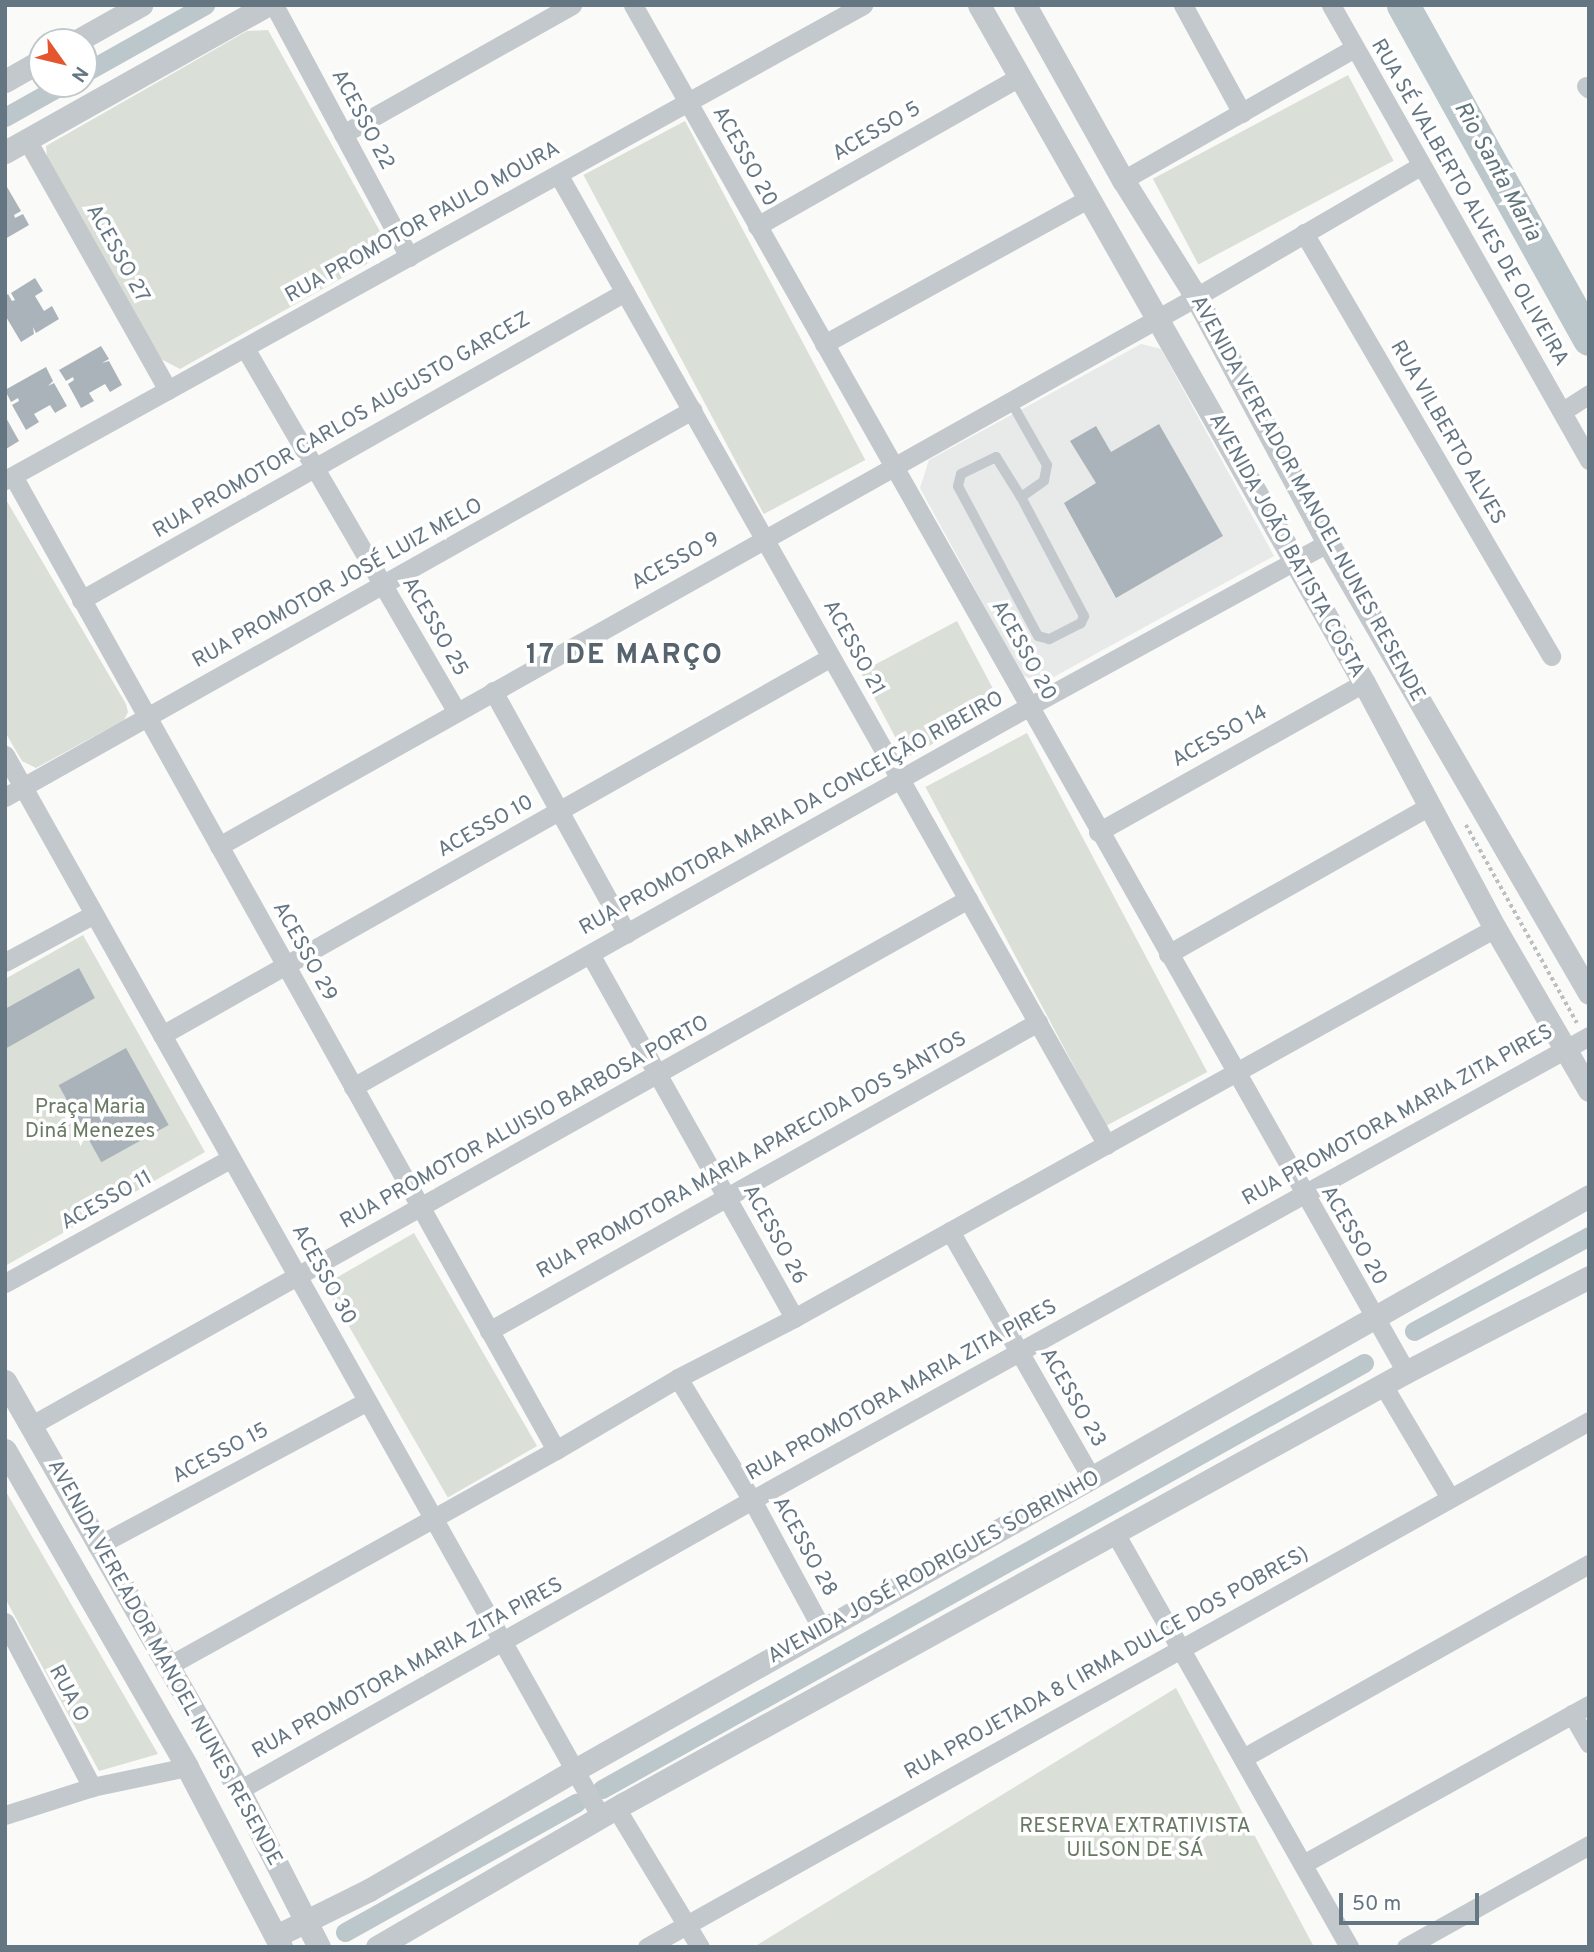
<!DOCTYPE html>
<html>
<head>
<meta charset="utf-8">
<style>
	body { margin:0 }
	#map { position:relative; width:1594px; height:1952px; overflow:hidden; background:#fafaf8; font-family:Overpass,sans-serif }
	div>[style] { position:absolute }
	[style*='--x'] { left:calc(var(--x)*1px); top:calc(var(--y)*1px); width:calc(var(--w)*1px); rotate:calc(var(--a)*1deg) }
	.built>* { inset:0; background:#e8e9e9 }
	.green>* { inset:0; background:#dadfd7; transform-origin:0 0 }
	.canal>* { height:19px; margin:-9.5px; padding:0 9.5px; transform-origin:9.5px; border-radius:9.5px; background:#bbc7cb }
	.river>* { height:33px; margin:-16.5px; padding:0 16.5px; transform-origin:16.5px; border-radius:16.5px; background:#bbc7cb }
	.building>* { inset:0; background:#aab3b9; transform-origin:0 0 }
	.path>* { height:3.5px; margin-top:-1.75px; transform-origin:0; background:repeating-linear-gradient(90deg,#bbbfc2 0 3.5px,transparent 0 7px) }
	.service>* { height:10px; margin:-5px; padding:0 5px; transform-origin:5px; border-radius:5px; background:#c3c8cc }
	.minor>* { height:19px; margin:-9.5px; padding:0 9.5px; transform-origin:9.5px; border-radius:9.5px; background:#c3c8cc }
	.tertiary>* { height:23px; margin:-11.5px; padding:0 11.5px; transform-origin:11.5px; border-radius:11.5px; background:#c3c8cc }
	span { translate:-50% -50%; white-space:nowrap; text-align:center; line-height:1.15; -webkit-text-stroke:7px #fff; paint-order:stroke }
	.street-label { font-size:21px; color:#657683 }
	.park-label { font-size:21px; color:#687a64 }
	.water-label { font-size:23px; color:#60757c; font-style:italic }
	.district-label { font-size:28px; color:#57646e; font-weight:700; letter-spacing:2px }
	.frame { position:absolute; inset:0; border:7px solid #657683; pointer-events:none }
	.north { position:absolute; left:28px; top:28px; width:70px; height:70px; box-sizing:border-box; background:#fff; border:2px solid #c1c8cd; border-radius:50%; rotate:124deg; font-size:19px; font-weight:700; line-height:28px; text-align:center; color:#657683 }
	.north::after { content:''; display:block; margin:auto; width:24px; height:32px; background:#e4572e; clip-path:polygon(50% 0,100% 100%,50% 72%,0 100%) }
	.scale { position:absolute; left:1339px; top:1893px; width:140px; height:32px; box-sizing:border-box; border:4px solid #657683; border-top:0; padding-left:9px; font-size:21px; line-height:24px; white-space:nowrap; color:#657683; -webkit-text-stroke:5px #fff; paint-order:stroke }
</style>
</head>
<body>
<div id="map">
	<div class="built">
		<i style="clip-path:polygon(1141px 344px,1161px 349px,1274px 556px,1041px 684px,1022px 675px,920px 488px,929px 460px)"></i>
	</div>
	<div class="green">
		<i style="clip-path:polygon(268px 30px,382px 235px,385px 246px,381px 256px,180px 369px,161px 359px,47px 157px,46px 146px,247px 31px)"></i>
		<i style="left:1348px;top:75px;width:97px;height:221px;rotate:62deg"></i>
		<i style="left:685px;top:121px;width:384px;height:115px;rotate:62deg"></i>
		<i style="clip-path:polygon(5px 498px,126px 704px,128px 712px,124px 720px,36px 768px,22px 761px,5px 732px)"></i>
		<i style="left:957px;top:621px;width:97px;height:109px;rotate:62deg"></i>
		<i style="left:1027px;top:733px;width:384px;height:115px;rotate:62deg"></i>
		<i style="clip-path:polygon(83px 935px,205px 1152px,5px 1266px,5px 979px)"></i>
		<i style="left:414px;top:1233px;width:246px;height:103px;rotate:60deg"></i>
		<i style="clip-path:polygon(5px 1490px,158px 1754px,99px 1771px,5px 1598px)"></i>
		<i style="clip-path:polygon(1176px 1688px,1314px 1947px,754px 1947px)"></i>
	</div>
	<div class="canal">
		<i style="--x:84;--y:73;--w:139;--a:-29.3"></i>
		<i style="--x:5;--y:117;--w:68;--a:-29.2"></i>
		<i style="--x:1414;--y:1331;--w:199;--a:-28.5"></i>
		<i style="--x:602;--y:1789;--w:873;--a:-29.21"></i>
		<i style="--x:345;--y:1932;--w:265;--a:-29.2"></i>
	</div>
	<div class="river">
		<i style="--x:1403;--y:5;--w:382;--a:60.9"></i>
	</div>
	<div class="building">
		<i style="clip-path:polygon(7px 187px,21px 211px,14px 215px,15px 218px,23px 214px,29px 225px,5px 239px)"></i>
		<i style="clip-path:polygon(35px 278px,43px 291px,35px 296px,44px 311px,52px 306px,59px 319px,36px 333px,33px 327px,34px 334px,21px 342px,5px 315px,5px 296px,8px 294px,12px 301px,15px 300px,11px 293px)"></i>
		<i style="clip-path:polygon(101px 346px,109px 359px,102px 363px,109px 361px,122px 385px,110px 392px,105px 384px,89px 393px,94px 401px,81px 408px,68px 384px,74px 380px,73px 377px,66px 381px,59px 370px)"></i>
		<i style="clip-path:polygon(46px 367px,53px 381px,48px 386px,54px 383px,67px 406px,55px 413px,50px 405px,34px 414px,39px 422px,26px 430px,12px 405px,19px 401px,18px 398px,11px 402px,5px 390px)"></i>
		<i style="clip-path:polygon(5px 416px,19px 441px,6px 449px,5px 447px)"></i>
		<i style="clip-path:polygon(1159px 424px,1223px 536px,1116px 598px,1064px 503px,1096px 483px,1070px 441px,1096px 426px,1111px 452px)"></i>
		<i style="clip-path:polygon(79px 968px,95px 998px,5px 1049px,5px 1009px)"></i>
		<i style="left:126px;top:1048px;width:88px;height:77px;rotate:61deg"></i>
	</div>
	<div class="path">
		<i style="--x:1466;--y:825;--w:227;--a:60.7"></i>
	</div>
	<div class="service">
		<i style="--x:1010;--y:400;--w:75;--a:60.4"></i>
		<i style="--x:1047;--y:465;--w:16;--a:101"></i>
		<i style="--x:1044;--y:481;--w:28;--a:145"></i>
		<i style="--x:996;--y:457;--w:47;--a:58"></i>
		<i style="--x:1021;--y:497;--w:135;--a:62.1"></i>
		<i style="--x:1084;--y:616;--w:8;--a:113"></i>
		<i style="--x:1081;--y:623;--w:36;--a:153"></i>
		<i style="--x:1049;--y:639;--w:11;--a:-165"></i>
		<i style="--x:1038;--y:636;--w:170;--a:-118.1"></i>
		<i style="--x:958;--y:486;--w:12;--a:-76"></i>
		<i style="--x:961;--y:474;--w:39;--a:-26"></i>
	</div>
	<div class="minor">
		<i style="--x:274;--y:5;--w:286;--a:61.8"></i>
		<i style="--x:633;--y:5;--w:1570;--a:60.51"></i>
		<i style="--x:1183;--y:5;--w:123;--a:61.4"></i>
		<i style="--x:1331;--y:5;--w:523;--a:60.45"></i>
		<i style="--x:1586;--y:86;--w:4;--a:45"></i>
		<i style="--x:343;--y:134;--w:263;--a:-29.4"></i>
		<i style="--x:27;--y:140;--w:287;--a:60.6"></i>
		<i style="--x:558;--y:174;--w:1115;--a:60.52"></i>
		<i style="--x:1123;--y:180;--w:266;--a:-29.7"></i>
		<i style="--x:757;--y:226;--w:301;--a:-29.6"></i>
		<i style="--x:1304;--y:233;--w:490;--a:59.7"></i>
		<i style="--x:824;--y:344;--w:301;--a:-28.8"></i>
		<i style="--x:245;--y:348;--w:421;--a:59.8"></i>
		<i style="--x:1563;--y:411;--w:31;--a:-33"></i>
		<i style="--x:13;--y:476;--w:1115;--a:60.86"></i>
		<i style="--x:5;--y:480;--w:981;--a:-28.97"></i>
		<i style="--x:81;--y:600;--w:625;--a:-29.52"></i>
		<i style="--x:493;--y:691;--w:277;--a:61.1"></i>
		<i style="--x:5;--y:755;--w:1218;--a:60.7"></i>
		<i style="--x:5;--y:797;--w:789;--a:-29.39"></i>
		<i style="--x:1098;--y:832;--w:305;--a:-29.3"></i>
		<i style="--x:219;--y:846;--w:1121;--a:-29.33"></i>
		<i style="--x:1196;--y:297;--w:259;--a:-30.3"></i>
		<i style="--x:590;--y:954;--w:417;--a:60.7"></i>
		<i style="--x:1168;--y:954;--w:301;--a:-29.5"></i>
		<i style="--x:5;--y:962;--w:101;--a:-28.3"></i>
		<i style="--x:162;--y:1035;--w:768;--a:-29.47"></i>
		<i style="--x:353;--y:1087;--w:775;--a:-29.38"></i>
		<i style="--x:1028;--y:707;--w:342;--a:-28.7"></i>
		<i style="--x:950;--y:1231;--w:286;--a:60.2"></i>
		<i style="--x:5;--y:1283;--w:258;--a:-28.9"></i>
		<i style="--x:489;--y:1331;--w:630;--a:-29.37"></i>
		<i style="--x:678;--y:1378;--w:143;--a:58.8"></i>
		<i style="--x:752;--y:1500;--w:149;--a:61.5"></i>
		<i style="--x:1383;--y:1385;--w:131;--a:59.3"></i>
		<i style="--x:30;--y:1426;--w:1076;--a:-29.33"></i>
		<i style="--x:1115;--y:1533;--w:476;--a:60.5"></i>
		<i style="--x:97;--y:1546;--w:306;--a:-28.2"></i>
		<i style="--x:5;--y:1622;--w:187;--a:62.2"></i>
		<i style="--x:168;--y:1666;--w:444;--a:-29.1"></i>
		<i style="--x:556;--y:1450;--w:142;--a:-30.5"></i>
		<i style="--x:678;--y:1378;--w:131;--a:-27.3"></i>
		<i style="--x:794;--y:1318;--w:802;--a:-29.09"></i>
		<i style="--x:1572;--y:1714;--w:34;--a:60"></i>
		<i style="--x:1243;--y:1758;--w:397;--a:-29.3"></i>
		<i style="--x:239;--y:1790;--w:589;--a:-29.48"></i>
		<i style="--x:752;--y:1500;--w:957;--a:-29"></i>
		<i style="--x:616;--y:1808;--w:162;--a:58.9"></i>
		<i style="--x:5;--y:1815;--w:91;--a:-17.8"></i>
		<i style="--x:92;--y:1787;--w:97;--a:-11.9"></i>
		<i style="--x:1303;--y:1864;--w:327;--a:-29.1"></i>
		<i style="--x:647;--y:1947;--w:1079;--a:-29.18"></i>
		<i style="--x:1406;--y:1947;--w:210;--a:-29.1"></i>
	</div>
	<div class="tertiary">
		<i style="--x:979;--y:5;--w:780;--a:60.41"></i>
		<i style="--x:1364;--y:683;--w:278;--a:61.9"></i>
		<i style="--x:1495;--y:928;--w:187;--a:59.9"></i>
		<i style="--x:1025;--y:5;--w:201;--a:60.8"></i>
		<i style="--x:1123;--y:180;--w:138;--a:58"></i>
		<i style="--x:1196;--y:297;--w:279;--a:61.8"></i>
		<i style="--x:1328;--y:543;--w:520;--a:59.89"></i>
		<i style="--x:75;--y:42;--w:76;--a:-29.3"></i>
		<i style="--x:5;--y:81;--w:43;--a:-29.6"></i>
		<i style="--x:5;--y:152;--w:300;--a:-29.3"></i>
		<i style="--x:5;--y:1381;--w:471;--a:60.2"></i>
		<i style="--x:239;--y:1790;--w:176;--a:63"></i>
		<i style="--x:5;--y:1450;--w:366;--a:60.1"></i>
		<i style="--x:187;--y:1767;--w:203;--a:62.4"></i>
		<i style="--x:276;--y:1936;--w:104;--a:-26.3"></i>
		<i style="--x:369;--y:1890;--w:238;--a:-30.2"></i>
		<i style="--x:575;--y:1770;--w:1165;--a:-29.51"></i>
		<i style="--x:377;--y:1947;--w:285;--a:-30.2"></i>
		<i style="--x:623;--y:1804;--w:894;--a:-28.89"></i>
		<i style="--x:1406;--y:1372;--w:206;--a:-27.4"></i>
	</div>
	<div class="street-label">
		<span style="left:362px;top:120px;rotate:62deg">ACESSO 22</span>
		<span style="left:877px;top:132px;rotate:-30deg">ACESSO 5</span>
		<span style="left:744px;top:157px;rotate:61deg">ACESSO 20</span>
		<span style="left:1469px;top:203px;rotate:60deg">RUA SÉ VALBERTO ALVES DE OLIVEIRA</span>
		<span style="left:423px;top:223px;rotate:-29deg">RUA PROMOTOR PAULO MOURA</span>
		<span style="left:117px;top:254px;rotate:61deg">ACESSO 27</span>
		<span style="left:342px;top:426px;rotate:-30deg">RUA PROMOTOR CARLOS AUGUSTO GARCEZ</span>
		<span style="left:1447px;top:433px;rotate:60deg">RUA VILBERTO ALVES</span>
		<span style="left:1307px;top:499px;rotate:61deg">AVENIDA VEREADOR MANOEL NUNES RESENDE</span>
		<span style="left:1286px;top:546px;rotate:61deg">AVENIDA JOÃO BATISTA COSTA</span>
		<span style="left:676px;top:562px;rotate:-29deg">ACESSO 9</span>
		<span style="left:338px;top:584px;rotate:-29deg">RUA PROMOTOR JOSÉ LUIZ MELO</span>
		<span style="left:434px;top:627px;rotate:60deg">ACESSO 25</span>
		<span style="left:853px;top:648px;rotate:61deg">ACESSO 21</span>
		<span style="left:1023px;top:651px;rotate:61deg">ACESSO 20</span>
		<span style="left:1220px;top:737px;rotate:-29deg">ACESSO 14</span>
		<span style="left:792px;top:814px;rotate:-29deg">RUA PROMOTORA MARIA DA CONCEIÇÃO RIBEIRO</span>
		<span style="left:486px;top:827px;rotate:-29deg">ACESSO 10</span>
		<span style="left:304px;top:952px;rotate:61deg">ACESSO 29</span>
		<span style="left:1398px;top:1116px;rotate:-29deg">RUA PROMOTORA MARIA ZITA PIRES</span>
		<span style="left:525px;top:1123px;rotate:-29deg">RUA PROMOTOR ALUISIO BARBOSA PORTO</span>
		<span style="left:752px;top:1156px;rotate:-29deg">RUA PROMOTORA MARIA APARECIDA DOS SANTOS</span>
		<span style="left:107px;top:1201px;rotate:-29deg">ACESSO 11</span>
		<span style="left:774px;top:1235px;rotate:61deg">ACESSO 26</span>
		<span style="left:1353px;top:1236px;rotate:60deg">ACESSO 20</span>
		<span style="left:323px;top:1275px;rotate:61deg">ACESSO 30</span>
		<span style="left:902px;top:1391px;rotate:-29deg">RUA PROMOTORA MARIA ZITA PIRES</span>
		<span style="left:1072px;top:1398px;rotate:60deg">ACESSO 23</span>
		<span style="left:221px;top:1454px;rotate:-28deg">ACESSO 15</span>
		<span style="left:804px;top:1547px;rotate:61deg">ACESSO 28</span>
		<span style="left:934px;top:1568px;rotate:-29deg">AVENIDA JOSÉ RODRIGUES SOBRINHO</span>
		<span style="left:164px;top:1663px;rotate:61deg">AVENIDA VEREADOR MANOEL NUNES RESENDE</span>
		<span style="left:1107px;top:1664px;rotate:-29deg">RUA PROJETADA 8 ( IRMA DULCE DOS POBRES)</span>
		<span style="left:408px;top:1669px;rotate:-29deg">RUA PROMOTORA MARIA ZITA PIRES</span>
		<span style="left:68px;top:1694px;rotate:62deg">RUA O</span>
	</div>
	<div class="park-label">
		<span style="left:90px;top:1120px">Praça Maria<br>Diná Menezes</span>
		<span style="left:1135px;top:1839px">RESERVA EXTRATIVISTA<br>UILSON DE SÁ</span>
	</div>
	<div class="water-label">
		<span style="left:1496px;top:172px;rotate:61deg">Rio Santa Maria</span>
	</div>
	<div class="district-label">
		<span style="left:625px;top:656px">17 DE MARÇO</span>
	</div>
	<div class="frame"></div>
	<div class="north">N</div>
	<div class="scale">50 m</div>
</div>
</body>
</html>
